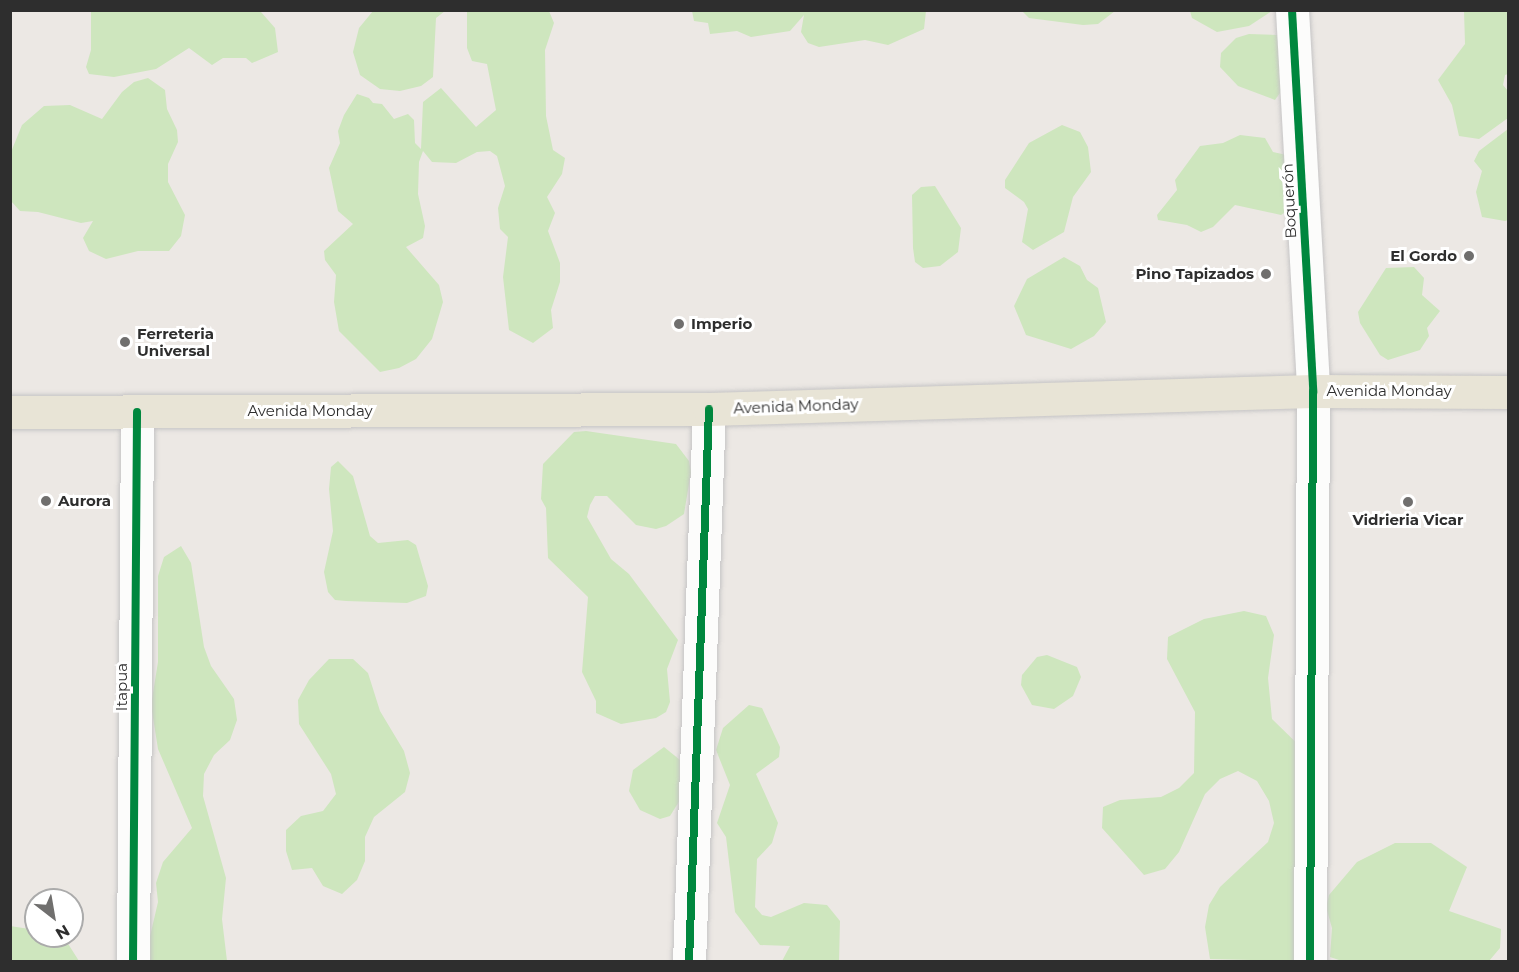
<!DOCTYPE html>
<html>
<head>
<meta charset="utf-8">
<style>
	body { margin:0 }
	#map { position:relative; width:1519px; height:972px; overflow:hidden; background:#ece8e4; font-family:Montserrat,sans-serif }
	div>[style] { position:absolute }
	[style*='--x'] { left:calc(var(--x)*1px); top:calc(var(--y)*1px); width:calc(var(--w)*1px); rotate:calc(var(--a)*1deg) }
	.green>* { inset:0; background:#cee6be }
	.roads { filter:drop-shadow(0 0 2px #c5c4c5) drop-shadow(0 0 2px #c5c4c5) }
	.minor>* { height:33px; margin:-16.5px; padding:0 16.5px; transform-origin:16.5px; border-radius:16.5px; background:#fcfcfb }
	.major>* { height:33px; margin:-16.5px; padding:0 16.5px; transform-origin:16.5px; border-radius:16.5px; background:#e8e4d6 }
	.cycleway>* { height:8px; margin:-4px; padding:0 4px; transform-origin:4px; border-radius:4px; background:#00873e }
	.dots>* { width:16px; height:16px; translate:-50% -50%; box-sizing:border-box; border:3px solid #fff; border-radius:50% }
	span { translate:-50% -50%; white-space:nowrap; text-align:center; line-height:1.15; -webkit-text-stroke:6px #fff; paint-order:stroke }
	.street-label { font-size:15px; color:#2e2e2e }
	.poi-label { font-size:15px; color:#2e2e2e; font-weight:700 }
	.right { translate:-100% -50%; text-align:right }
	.left { translate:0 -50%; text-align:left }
	.frame { position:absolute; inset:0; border:12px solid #2e2e2e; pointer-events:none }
	.north { position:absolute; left:24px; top:888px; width:60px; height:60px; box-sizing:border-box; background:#fff; border:2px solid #ababab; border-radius:50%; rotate:149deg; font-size:16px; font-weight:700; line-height:24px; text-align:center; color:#2e2e2e }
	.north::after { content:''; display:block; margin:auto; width:21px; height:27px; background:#706f6e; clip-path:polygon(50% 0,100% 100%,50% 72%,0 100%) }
</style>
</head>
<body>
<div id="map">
	<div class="green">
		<i style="clip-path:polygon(467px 10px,549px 11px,554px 23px,545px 50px,546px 116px,553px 150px,565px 158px,562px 174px,547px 197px,555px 213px,548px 231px,560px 263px,560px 282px,551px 310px,553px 328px,533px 343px,509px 330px,503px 277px,508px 237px,500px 229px,498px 208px,505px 186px,497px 156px,490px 151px,477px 152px,456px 163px,432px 162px,423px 151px,419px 162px,418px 194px,425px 226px,423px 238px,406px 247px,439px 285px,443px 302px,432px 339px,416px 359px,399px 368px,380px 372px,339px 331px,334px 302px,336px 275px,325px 260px,324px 251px,353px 224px,338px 211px,329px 168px,340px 143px,338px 131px,344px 115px,357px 94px,369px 98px,373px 103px,382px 104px,394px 119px,408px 114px,414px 120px,415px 143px,421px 149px,423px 102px,441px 88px,476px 127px,496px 110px,487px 64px,472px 61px,467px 48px)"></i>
		<i style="clip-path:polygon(91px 11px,261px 12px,275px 28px,278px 52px,252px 63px,246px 58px,223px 58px,212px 65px,189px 48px,156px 69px,114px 77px,89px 74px,86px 67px,91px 50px)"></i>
		<i style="clip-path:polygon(373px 11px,445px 11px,436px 18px,433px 77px,421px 86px,400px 91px,380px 89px,360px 75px,353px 52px,359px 28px)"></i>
		<i style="clip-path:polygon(692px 11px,692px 10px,926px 11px,924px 29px,888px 45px,865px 40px,819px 47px,808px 43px,801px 32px,804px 15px,790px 31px,751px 37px,737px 31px,710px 34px,708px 23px,694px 21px)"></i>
		<i style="clip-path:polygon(1022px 11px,1022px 10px,1115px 11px,1098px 24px,1083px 25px,1029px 18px)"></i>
		<i style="clip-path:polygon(1190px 11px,1190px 10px,1272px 11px,1249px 26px,1217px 32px,1192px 18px)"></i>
		<i style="clip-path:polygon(1464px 11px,1508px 11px,1508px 74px,1505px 75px,1503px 85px,1508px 91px,1508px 118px,1479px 139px,1459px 136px,1452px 105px,1438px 80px,1465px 44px)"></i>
		<i style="clip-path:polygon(1249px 34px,1278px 35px,1282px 90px,1275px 100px,1238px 86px,1220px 67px,1221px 53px,1236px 38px)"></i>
		<i style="clip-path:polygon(148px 78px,165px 90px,167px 109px,177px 130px,178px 142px,168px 164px,168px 182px,185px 215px,181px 236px,169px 251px,138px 251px,106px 259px,89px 251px,83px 238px,93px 221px,81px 223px,38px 212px,20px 211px,11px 201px,11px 152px,22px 125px,44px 106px,70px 105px,102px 119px,122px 92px,134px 82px)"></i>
		<i style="clip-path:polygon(1062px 125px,1080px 132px,1088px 147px,1091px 172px,1073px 197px,1064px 232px,1033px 250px,1022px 242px,1028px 209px,1024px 202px,1005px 188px,1005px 180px,1029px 143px)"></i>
		<i style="clip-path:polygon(1508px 129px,1508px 220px,1505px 221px,1482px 217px,1476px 192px,1482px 171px,1474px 161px,1479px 151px)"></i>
		<i style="clip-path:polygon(1240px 135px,1265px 138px,1273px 152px,1309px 160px,1296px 205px,1281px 215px,1235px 205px,1213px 227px,1201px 232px,1187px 225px,1158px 220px,1157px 215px,1177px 190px,1175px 180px,1200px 146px,1223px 143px)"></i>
		<i style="clip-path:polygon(935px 186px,961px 228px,958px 252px,940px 266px,923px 268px,915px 262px,913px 248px,912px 195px,921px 187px)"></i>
		<i style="clip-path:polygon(1064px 257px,1080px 266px,1087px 280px,1098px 288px,1106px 322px,1094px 336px,1071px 349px,1026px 335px,1014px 306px,1027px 279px)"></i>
		<i style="clip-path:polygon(1414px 267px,1424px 278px,1422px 295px,1440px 311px,1427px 328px,1429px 336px,1420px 350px,1388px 360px,1380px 355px,1360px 323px,1358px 312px,1386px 268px)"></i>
		<i style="clip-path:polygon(586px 431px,676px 444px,689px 461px,691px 472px,684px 514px,666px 526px,656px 529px,636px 525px,607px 496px,595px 496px,590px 505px,587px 517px,611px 559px,629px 574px,678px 640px,667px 669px,670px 702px,666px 712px,656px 718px,621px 724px,596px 713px,596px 701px,582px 672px,588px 597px,548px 558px,546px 508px,541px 499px,543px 464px,574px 432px)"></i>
		<i style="clip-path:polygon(338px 461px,353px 476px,370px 536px,378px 543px,408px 540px,416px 545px,428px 586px,426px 596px,407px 603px,346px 601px,335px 600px,328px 592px,324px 572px,333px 531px,329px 489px,331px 467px)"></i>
		<i style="clip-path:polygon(181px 546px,191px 563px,204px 647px,211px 666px,234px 699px,237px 720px,230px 740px,214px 755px,204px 774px,203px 796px,226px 878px,222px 919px,227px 961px,144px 962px,158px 902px,156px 883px,163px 862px,192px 828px,158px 749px,151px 705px,158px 662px,158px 576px,164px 557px)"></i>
		<i style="clip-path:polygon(1244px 611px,1266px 616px,1274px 635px,1268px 678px,1272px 719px,1312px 758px,1298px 961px,1210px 959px,1205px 927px,1209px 905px,1220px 887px,1268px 842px,1274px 823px,1269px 801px,1257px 781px,1238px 771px,1220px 779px,1205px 794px,1179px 852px,1165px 869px,1144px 875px,1102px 828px,1103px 807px,1120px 800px,1161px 797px,1179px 788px,1194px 773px,1195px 712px,1167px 659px,1168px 637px,1204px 619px)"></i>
		<i style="clip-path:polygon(1047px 655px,1077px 667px,1081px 677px,1073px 696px,1054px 709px,1032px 705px,1021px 685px,1022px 675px,1037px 657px)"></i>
		<i style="clip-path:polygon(329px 659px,353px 659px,368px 673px,380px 711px,404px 751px,410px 773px,405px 792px,374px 817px,365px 837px,365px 861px,357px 880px,342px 894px,323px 886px,312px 868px,292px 870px,286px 851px,286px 830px,301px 816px,323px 811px,336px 794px,331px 774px,299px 724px,298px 700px,309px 680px)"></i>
		<i style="clip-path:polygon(749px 705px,762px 708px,780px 747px,779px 757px,756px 774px,778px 823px,772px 843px,757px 859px,755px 907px,762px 915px,771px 917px,804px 903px,827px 905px,840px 921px,839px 961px,782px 961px,790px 946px,760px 945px,735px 912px,726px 837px,717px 823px,730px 785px,716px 750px,723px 728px)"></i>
		<i style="clip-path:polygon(664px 747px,680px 760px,687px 789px,670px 816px,660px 819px,640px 810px,629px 791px,633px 770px)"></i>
		<i style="clip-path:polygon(1395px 843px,1431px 843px,1467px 867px,1449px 911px,1501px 929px,1500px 948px,1489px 961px,1342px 961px,1330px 957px,1332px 928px,1326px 907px,1329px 895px,1357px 862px)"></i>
		<i style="clip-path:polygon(10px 926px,36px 930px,36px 936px,65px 939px,79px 961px,11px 961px)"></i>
	</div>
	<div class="roads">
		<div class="minor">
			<i style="--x:1292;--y:10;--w:382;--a:86.8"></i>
			<i style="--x:1313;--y:391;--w:571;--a:90.3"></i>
			<i style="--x:133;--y:962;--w:550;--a:-89.58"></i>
			<i style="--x:689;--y:962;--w:553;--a:-87.93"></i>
		</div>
		<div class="major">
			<i style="--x:10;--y:412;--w:699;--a:-0.25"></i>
			<i style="--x:709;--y:409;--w:604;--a:-1.71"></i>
			<i style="--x:1313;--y:391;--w:195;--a:0.3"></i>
		</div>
	</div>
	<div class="cycleway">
		<i style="--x:1292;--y:10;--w:382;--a:86.8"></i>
		<i style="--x:1313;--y:391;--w:571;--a:90.3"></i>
		<i style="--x:133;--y:962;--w:550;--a:-89.58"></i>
		<i style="--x:689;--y:962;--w:553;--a:-87.93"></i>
	</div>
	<div class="dots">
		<i style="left:1469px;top:256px;background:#706f6e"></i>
		<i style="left:1266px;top:274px;background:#706f6e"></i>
		<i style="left:679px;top:324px;background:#706f6e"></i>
		<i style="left:125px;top:342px;background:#706f6e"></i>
		<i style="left:46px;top:501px;background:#706f6e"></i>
		<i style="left:1408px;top:502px;background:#706f6e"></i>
	</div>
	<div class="street-label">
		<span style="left:1289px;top:201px;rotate:-93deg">Boquerón</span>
		<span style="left:1389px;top:391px">Avenida Monday</span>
		<span style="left:796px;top:406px;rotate:-2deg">Avenida Monday</span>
		<span style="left:310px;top:411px">Avenida Monday</span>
		<span style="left:122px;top:687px;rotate:-90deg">Itapua</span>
	</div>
	<div class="poi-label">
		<span class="right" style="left:1457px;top:256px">El Gordo</span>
		<span class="right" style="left:1254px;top:274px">Pino Tapizados</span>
		<span class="left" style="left:691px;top:324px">Imperio</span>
		<span class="left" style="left:137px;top:342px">Ferreteria<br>Universal</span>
		<span class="left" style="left:58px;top:501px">Aurora</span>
		<span style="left:1408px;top:520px">Vidrieria Vicar</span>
	</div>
	<div class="frame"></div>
	<div class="north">N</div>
</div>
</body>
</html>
